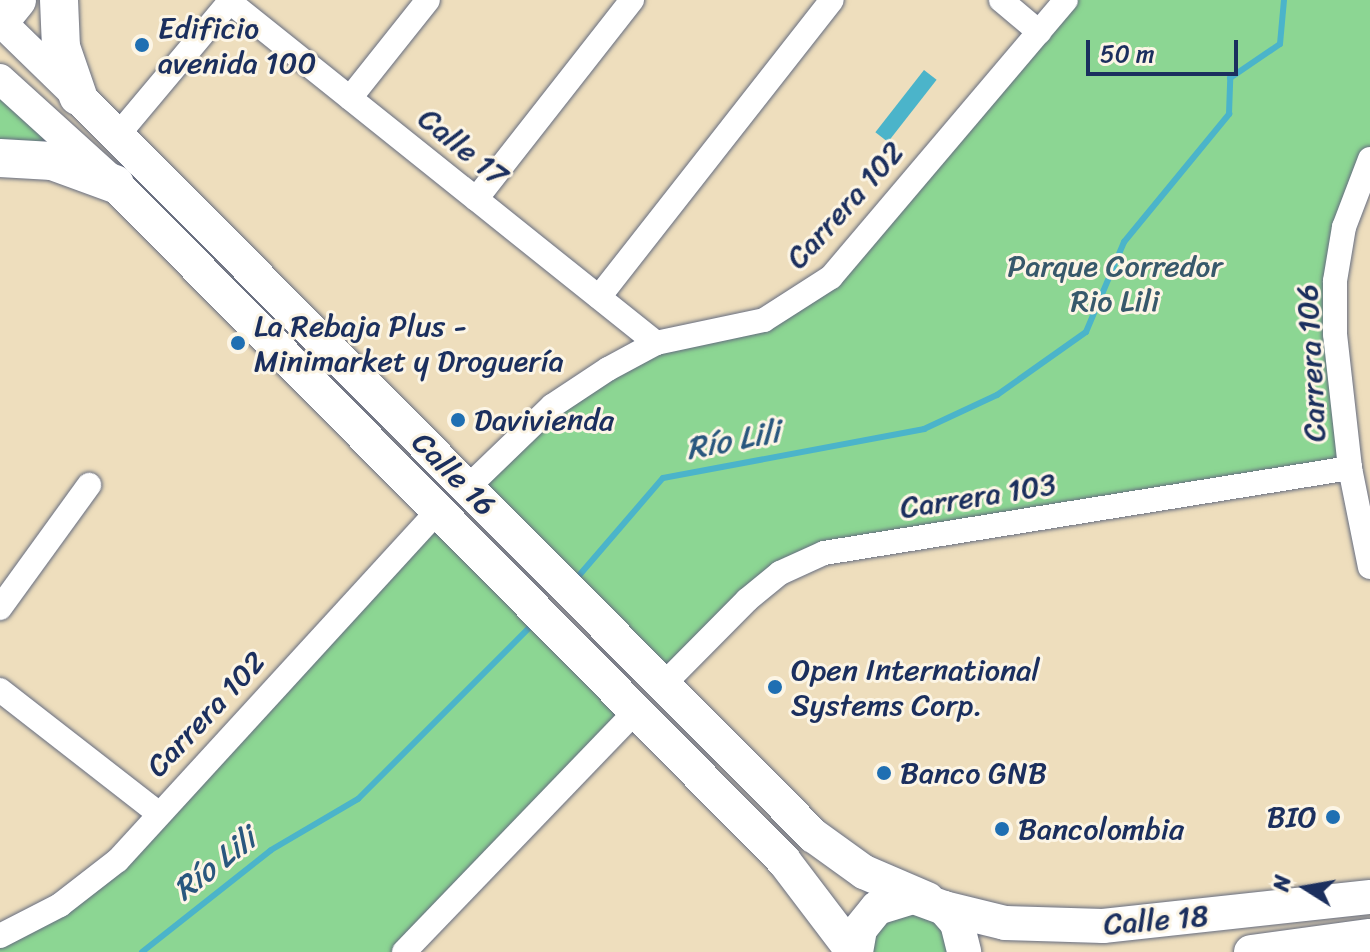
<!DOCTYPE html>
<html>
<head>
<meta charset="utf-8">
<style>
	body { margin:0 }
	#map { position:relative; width:1370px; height:952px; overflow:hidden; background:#eedebd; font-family:Sriracha,sans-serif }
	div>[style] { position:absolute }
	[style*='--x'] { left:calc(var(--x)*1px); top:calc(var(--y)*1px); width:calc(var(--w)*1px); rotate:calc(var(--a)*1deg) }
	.green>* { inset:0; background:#8cd693 }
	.water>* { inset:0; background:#4bb4ca; transform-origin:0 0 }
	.stream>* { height:6px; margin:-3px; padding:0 3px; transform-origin:3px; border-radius:3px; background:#4bb4ca }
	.roads { filter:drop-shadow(0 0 2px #656c7f) drop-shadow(0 0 2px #656c7f) }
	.minor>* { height:24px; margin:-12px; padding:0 12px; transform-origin:12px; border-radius:12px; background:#fff }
	.tertiary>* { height:30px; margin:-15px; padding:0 15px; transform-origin:15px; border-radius:15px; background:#fff }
	.secondary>* { height:34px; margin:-17px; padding:0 17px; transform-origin:17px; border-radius:17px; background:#fff }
	.primary>* { height:38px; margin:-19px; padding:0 19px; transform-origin:19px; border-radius:19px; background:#fff }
	.dots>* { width:22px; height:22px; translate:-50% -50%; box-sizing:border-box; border:4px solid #fcf5e5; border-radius:50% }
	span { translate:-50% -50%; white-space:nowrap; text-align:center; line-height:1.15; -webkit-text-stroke:6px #fcf5e5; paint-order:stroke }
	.poi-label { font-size:30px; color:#1b2f5e }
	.left { translate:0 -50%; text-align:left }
	.right { translate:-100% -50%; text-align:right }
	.street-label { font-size:30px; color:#1b2f5e }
	.park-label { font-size:30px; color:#37596b }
	.water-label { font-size:32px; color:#29577e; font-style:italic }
	.north { position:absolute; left:1266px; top:848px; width:80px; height:80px; -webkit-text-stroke:6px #fcf5e5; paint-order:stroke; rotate:281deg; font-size:22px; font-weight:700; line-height:32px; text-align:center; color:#1b2f5e }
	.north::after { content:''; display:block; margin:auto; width:28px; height:36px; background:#1b2f5e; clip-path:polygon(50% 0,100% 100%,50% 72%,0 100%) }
	.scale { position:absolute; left:1086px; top:40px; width:152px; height:36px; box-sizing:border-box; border:4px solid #1b2f5e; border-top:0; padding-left:10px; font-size:24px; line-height:28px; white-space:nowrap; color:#1b2f5e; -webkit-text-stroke:6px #fcf5e5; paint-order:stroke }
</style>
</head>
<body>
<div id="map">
	<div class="green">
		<i style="clip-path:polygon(1066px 0,1370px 0,1370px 159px,1344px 227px,1350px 468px,780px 573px,663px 685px,467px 488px,608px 369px,796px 303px)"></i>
		<i style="clip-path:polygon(0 79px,115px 184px,0 158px)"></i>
		<i style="clip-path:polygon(438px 511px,636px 711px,404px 952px,0 952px,0 936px,60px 905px)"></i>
		<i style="clip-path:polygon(914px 897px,964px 952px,856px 952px)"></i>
	</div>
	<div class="water">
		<i style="left:924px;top:70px;width:16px;height:79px;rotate:38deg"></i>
	</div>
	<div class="stream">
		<i style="--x:576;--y:579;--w:133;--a:-49.3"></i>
		<i style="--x:663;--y:478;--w:266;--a:-10.6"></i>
		<i style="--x:924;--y:429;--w:81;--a:-25"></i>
		<i style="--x:997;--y:395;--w:109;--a:-35.3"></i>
		<i style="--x:1086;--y:332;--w:98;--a:-67.1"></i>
		<i style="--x:1124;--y:242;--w:166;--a:-50.6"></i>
		<i style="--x:1229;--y:114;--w:36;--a:-88"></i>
		<i style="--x:1230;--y:78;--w:60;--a:-34.2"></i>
		<i style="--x:1280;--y:44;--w:44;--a:-84.8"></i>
		<i style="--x:142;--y:952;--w:164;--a:-38.3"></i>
		<i style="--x:271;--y:850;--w:101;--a:-30.4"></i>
		<i style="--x:358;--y:799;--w:250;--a:-45"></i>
	</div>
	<div class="roads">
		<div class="minor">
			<i style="--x:1001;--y:0;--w:50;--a:40.1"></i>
			<i style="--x:230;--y:2;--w:546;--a:38.68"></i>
			<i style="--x:350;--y:98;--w:125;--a:-51.5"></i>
			<i style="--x:117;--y:136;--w:177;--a:-50"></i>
			<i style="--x:1370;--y:159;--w:73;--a:110.9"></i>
			<i style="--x:1344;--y:227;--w:55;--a:99.5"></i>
			<i style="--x:1335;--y:281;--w:53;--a:90"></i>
			<i style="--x:1335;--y:334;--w:135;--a:83.6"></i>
			<i style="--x:1350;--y:468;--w:101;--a:78.6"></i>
			<i style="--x:476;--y:199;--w:253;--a:-51.9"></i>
			<i style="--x:599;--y:297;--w:377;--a:-51.9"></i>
			<i style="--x:467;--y:488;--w:118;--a:-44"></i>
			<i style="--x:552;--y:406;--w:67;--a:-33.5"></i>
			<i style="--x:608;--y:369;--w:55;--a:-28.4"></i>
			<i style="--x:656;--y:343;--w:110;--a:-12"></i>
			<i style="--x:764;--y:320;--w:80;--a:-32.7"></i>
			<i style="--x:831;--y:277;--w:363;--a:-49.7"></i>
			<i style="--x:0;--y:608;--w:152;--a:-54.1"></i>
			<i style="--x:663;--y:685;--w:120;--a:-45.3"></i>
			<i style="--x:747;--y:600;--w:43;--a:-39.3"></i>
			<i style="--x:780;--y:573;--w:48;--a:-24.4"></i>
			<i style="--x:824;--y:553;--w:533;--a:-9.18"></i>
			<i style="--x:0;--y:690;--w:200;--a:37.9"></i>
			<i style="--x:0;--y:936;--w:68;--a:-27.3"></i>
			<i style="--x:60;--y:905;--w:73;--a:-37.8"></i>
			<i style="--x:118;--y:860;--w:473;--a:-47.5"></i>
			<i style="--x:404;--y:952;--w:335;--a:-46.1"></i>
		</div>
		<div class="tertiary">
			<i style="--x:0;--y:21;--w:106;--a:44.2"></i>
			<i style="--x:0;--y:79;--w:146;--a:42.2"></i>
		</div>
		<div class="secondary">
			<i style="--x:78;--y:96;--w:1044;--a:45.16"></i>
			<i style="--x:814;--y:836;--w:62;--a:35.8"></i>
			<i style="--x:864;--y:872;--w:69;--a:23.2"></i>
			<i style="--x:115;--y:184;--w:952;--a:45.34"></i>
			<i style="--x:784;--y:861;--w:114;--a:52.8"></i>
			<i style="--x:944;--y:908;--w:63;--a:13.8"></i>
			<i style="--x:1005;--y:923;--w:98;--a:1.8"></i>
			<i style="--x:1103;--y:926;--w:269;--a:-6.2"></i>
			<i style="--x:856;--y:952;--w:23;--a:-80"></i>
			<i style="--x:860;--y:929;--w:27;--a:-51"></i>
			<i style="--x:877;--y:908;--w:39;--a:-17"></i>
			<i style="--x:914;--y:897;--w:32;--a:20"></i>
			<i style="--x:944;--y:908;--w:20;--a:49"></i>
			<i style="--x:957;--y:923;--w:30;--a:76"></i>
			<i style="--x:1251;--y:952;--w:120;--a:-7.7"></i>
		</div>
		<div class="primary">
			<i style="--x:59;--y:0;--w:47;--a:87.6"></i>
			<i style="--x:61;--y:47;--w:52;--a:70.9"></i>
			<i style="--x:0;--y:21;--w:27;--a:-51"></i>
			<i style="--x:0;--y:158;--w:52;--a:3.3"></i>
			<i style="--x:52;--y:161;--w:67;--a:20.1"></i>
		</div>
	</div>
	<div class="dots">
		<i style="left:142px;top:45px;background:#1f6fb2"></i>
		<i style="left:238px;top:343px;background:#1f6fb2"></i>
		<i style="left:458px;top:420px;background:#1f6fb2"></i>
		<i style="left:775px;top:687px;background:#1f6fb2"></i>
		<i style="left:884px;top:773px;background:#1f6fb2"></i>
		<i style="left:1333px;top:817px;background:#1f6fb2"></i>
		<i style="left:1002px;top:829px;background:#1f6fb2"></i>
	</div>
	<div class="poi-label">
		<span class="left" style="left:158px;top:45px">Edificio<br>avenida 100</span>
		<span class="left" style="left:254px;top:343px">La Rebaja Plus -<br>Minimarket y Droguería</span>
		<span class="left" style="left:474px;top:420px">Davivienda</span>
		<span class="left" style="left:791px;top:687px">Open International<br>Systems Corp.</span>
		<span class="left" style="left:900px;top:773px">Banco GNB</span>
		<span class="right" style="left:1317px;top:817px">BIO</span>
		<span class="left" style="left:1018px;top:829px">Bancolombia</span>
	</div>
	<div class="street-label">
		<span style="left:463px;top:147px;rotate:39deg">Calle 17</span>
		<span style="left:845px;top:205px;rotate:-48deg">Carrera 102</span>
		<span style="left:1311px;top:363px;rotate:-93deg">Carrera 106</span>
		<span style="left:454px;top:474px;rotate:45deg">Calle 16</span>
		<span style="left:978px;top:496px;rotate:-9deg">Carrera 103</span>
		<span style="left:206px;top:714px;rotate:-47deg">Carrera 102</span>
		<span style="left:1156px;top:920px;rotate:-5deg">Calle 18</span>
	</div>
	<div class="park-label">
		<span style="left:1115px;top:283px">Parque Corredor<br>Rio Lili</span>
	</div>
	<div class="water-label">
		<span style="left:733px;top:441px;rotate:-11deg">Río Lili</span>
		<span style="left:215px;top:865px;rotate:-38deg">Río Lili</span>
	</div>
	<div class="north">N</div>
	<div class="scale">50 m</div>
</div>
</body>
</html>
